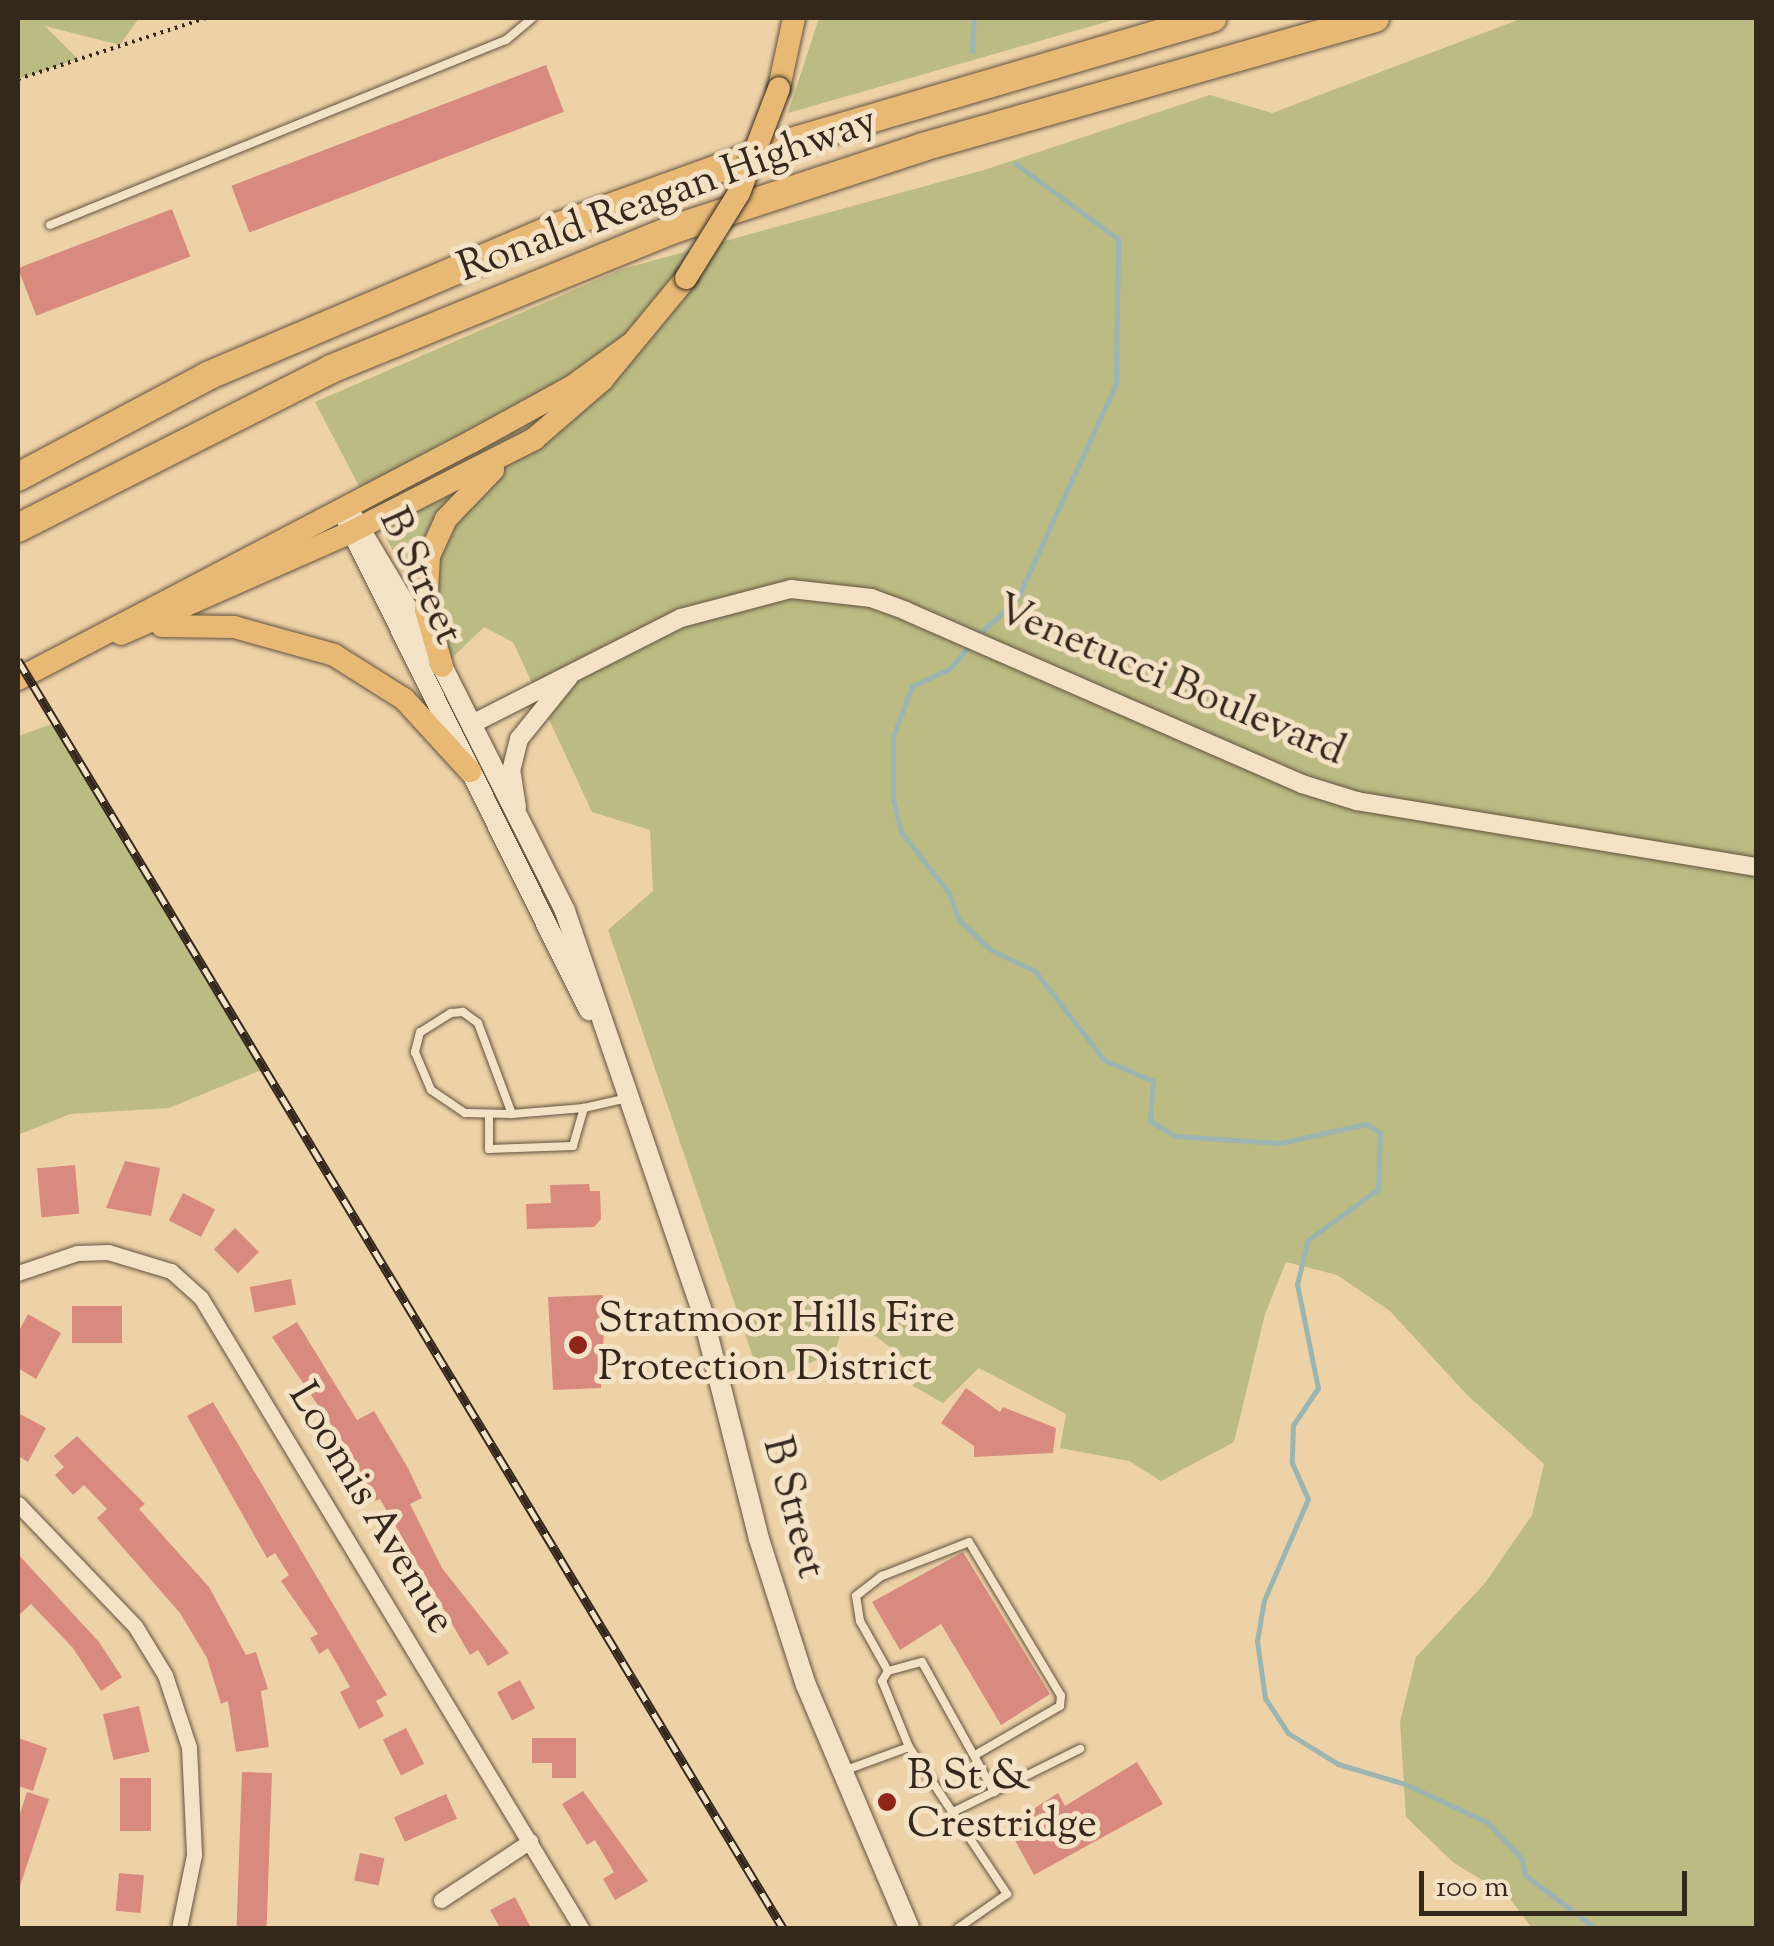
<!DOCTYPE html>
<html>
<head>
<meta charset="utf-8">
<style>
	body { margin:0 }
	#map { position:relative; width:1774px; height:1946px; overflow:hidden; background:#eed2a7; font-family:"Sorts Mill Goudy",serif }
	div>[style] { position:absolute }
	[style*='--x'] { left:calc(var(--x)*1px); top:calc(var(--y)*1px); width:calc(var(--w)*1px); rotate:calc(var(--a)*1deg) }
	.green>* { inset:0; background:#bcbb84 }
	.stream>* { height:5px; margin:-2.5px; padding:0 2.5px; transform-origin:2.5px; border-radius:2.5px; background:#9cb5b1 }
	.building>* { inset:0; background:#d88a7f; transform-origin:0 0 }
	.path>* { height:4px; margin-top:-2px; transform-origin:0; background:repeating-linear-gradient(90deg,#34281d 0 2.5px,transparent 0 7.5px) }
	.roads { filter:drop-shadow(0 0 2px #625240) drop-shadow(0 0 2px #625240) }
	.service>* { height:8px; margin:-4px; padding:0 4px; transform-origin:4px; border-radius:4px; background:#f4e2c6 }
	.minor>* { height:15px; margin:-7.5px; padding:0 7.5px; transform-origin:7.5px; border-radius:7.5px; background:#f4e2c6 }
	.tertiary>* { height:18px; margin:-9px; padding:0 9px; transform-origin:9px; border-radius:9px; background:#f4e2c6 }
	.secondary>* { height:20px; margin:-10px; padding:0 10px; transform-origin:10px; border-radius:10px; background:#f4e2c6 }
	.primary>* { height:22px; margin:-11px; padding:0 11px; transform-origin:11px; border-radius:11px; background:#e7b974 }
	.motorway>* { height:28px; margin:-14px; padding:0 14px; transform-origin:14px; border-radius:14px; background:#e7b974 }
	.rail>* { height:9px; margin-top:-4.5px; transform-origin:0; background:repeating-linear-gradient(90deg,#f4e2c6 0 15px,#34281d 0 30px); box-sizing:border-box; border-block:2px solid #34281d }
	.bridges { filter:drop-shadow(0 0 2px #34281d) drop-shadow(0 0 2px #34281d) }
	.primary-bridge>* { height:22px; margin:-11px; padding:0 11px; transform-origin:11px; border-radius:11px; background:#e7b974 }
	.dots>* { width:28px; height:28px; translate:-50% -50%; box-sizing:border-box; border:5px solid #f4e2c6; border-radius:50% }
	span { translate:-50% -50%; white-space:nowrap; text-align:center; line-height:1.15; -webkit-text-stroke:10px #f4e2c6; paint-order:stroke }
	.street-label { font-size:42px; color:#34281d }
	.poi-label { font-size:42px; color:#34281d }
	.left { translate:0 -50%; text-align:left }
	.frame { position:absolute; inset:0; border:20px solid #34281d; pointer-events:none }
	.scale { position:absolute; left:1419px; top:1871px; width:268px; height:45px; box-sizing:border-box; border:5px solid #34281d; border-top:0; padding-left:12px; font-size:30px; line-height:35px; white-space:nowrap; color:#34281d; -webkit-text-stroke:8px #f4e2c6; paint-order:stroke }
</style>
</head>
<body>
<div id="map">
	<div class="green">
		<i style="clip-path:polygon(18px 18px,139px 18px,120px 45px,45px 26px,78px 59px,18px 79px)"></i>
		<i style="clip-path:polygon(819px 18px,1120px 18px,788px 113px)"></i>
		<i style="clip-path:polygon(1523px 18px,1756px 18px,1756px 1928px,1532px 1928px,1507px 1895px,1454px 1863px,1406px 1817px,1400px 1722px,1416px 1657px,1485px 1583px,1532px 1515px,1544px 1464px,1467px 1395px,1390px 1311px,1337px 1275px,1286px 1262px,1265px 1314px,1234px 1442px,1161px 1481px,1129px 1461px,1060px 1448px,1066px 1414px,979px 1368px,943px 1403px,913px 1386px,903px 1357px,866px 1329px,842px 1328px,835px 1352px,762px 1384px,608px 930px,653px 891px,650px 830px,592px 812px,513px 642px,484px 627px,450px 660px,315px 402px,622px 269px,984px 170px,1210px 95px,1272px 113px)"></i>
		<i style="clip-path:polygon(55px 723px,264px 1069px,169px 1108px,70px 1114px,18px 1135px,18px 736px)"></i>
	</div>
	<div class="stream">
		<i style="--x:972;--y:51;--w:33;--a:-87"></i>
		<i style="--x:977;--y:636;--w:54;--a:-42.8"></i>
		<i style="--x:1017;--y:599;--w:237;--a:-65.3"></i>
		<i style="--x:1116;--y:384;--w:145;--a:-89.2"></i>
		<i style="--x:1118;--y:239;--w:127;--a:-143.7"></i>
		<i style="--x:970;--y:645;--w:32;--a:131"></i>
		<i style="--x:949;--y:669;--w:41;--a:155.3"></i>
		<i style="--x:912;--y:686;--w:54;--a:110.4"></i>
		<i style="--x:893;--y:737;--w:62;--a:90"></i>
		<i style="--x:893;--y:799;--w:34;--a:76"></i>
		<i style="--x:901;--y:832;--w:78;--a:51.8"></i>
		<i style="--x:949;--y:893;--w:29;--a:70"></i>
		<i style="--x:959;--y:920;--w:44;--a:43.2"></i>
		<i style="--x:991;--y:950;--w:49;--a:25.5"></i>
		<i style="--x:1035;--y:971;--w:113;--a:52.2"></i>
		<i style="--x:1104;--y:1060;--w:53;--a:23.2"></i>
		<i style="--x:1153;--y:1081;--w:40;--a:94.3"></i>
		<i style="--x:1150;--y:1121;--w:29;--a:31"></i>
		<i style="--x:1175;--y:1136;--w:105;--a:3.8"></i>
		<i style="--x:1280;--y:1143;--w:88;--a:-12.5"></i>
		<i style="--x:1366;--y:1124;--w:16;--a:30"></i>
		<i style="--x:1380;--y:1132;--w:57;--a:92"></i>
		<i style="--x:1378;--y:1189;--w:87;--a:143.9"></i>
		<i style="--x:1308;--y:1240;--w:45;--a:104"></i>
		<i style="--x:1297;--y:1284;--w:106;--a:78.6"></i>
		<i style="--x:1318;--y:1388;--w:45;--a:124"></i>
		<i style="--x:1293;--y:1425;--w:38;--a:92"></i>
		<i style="--x:1292;--y:1463;--w:39;--a:66"></i>
		<i style="--x:1308;--y:1499;--w:110;--a:113.5"></i>
		<i style="--x:1264;--y:1600;--w:42;--a:99.7"></i>
		<i style="--x:1257;--y:1641;--w:58;--a:82"></i>
		<i style="--x:1265;--y:1698;--w:42;--a:56.7"></i>
		<i style="--x:1288;--y:1733;--w:59;--a:31.8"></i>
		<i style="--x:1338;--y:1764;--w:70;--a:16.6"></i>
		<i style="--x:1405;--y:1784;--w:90;--a:24.9"></i>
		<i style="--x:1487;--y:1822;--w:51;--a:46.6"></i>
		<i style="--x:1522;--y:1859;--w:16;--a:79"></i>
		<i style="--x:1525;--y:1875;--w:88;--a:37.1"></i>
	</div>
	<div class="building">
		<i style="left:546px;top:65px;width:50px;height:337px;rotate:69deg"></i>
		<i style="left:172px;top:209px;width:51px;height:165px;rotate:69deg"></i>
		<i style="clip-path:polygon(125px 1161px,160px 1168px,151px 1216px,106px 1208px)"></i>
		<i style="left:75px;top:1165px;width:49px;height:38px;rotate:85deg"></i>
		<i style="clip-path:polygon(589px 1184px,590px 1191px,600px 1191px,601px 1219px,594px 1227px,527px 1229px,526px 1204px,551px 1203px,550px 1185px)"></i>
		<i style="left:183px;top:1193px;width:36px;height:31px;rotate:27deg"></i>
		<i style="left:235px;top:1228px;width:34px;height:30px;rotate:45deg"></i>
		<i style="left:291px;top:1279px;width:26px;height:42px;rotate:79deg"></i>
		<i style="clip-path:polygon(603px 1295px,604px 1316px,597px 1322px,604px 1330px,601px 1388px,553px 1390px,548px 1297px)"></i>
		<i style="left:72px;top:1306px;width:50px;height:37px"></i>
		<i style="clip-path:polygon(28px 1314px,61px 1333px,36px 1379px,18px 1368px,18px 1333px)"></i>
		<i style="clip-path:polygon(297px 1322px,357px 1420px,374px 1411px,408px 1468px,422px 1498px,410px 1504px,442px 1568px,509px 1653px,488px 1666px,478px 1650px,470px 1655px,380px 1499px,375px 1501px,353px 1457px,272px 1337px)"></i>
		<i style="clip-path:polygon(966px 1388px,1000px 1412px,1003px 1407px,1056px 1428px,1053px 1453px,974px 1457px,974px 1446px,941px 1423px)"></i>
		<i style="clip-path:polygon(213px 1402px,387px 1695px,376px 1701px,384px 1716px,359px 1729px,340px 1692px,350px 1687px,328px 1648px,319px 1654px,310px 1638px,318px 1634px,281px 1581px,289px 1575px,275px 1553px,267px 1558px,187px 1416px)"></i>
		<i style="clip-path:polygon(18px 1413px,46px 1428px,28px 1462px,18px 1456px)"></i>
		<i style="clip-path:polygon(77px 1436px,145px 1504px,139px 1509px,209px 1587px,246px 1655px,256px 1652px,268px 1689px,261px 1691px,269px 1747px,236px 1752px,228px 1701px,221px 1704px,207px 1658px,180px 1613px,97px 1518px,107px 1509px,84px 1485px,73px 1495px,55px 1475px,64px 1467px,54px 1456px)"></i>
		<i style="clip-path:polygon(963px 1552px,1050px 1694px,1001px 1725px,941px 1624px,900px 1650px,872px 1602px)"></i>
		<i style="clip-path:polygon(18px 1554px,99px 1642px,122px 1677px,101px 1691px,73px 1648px,31px 1604px,18px 1616px)"></i>
		<i style="left:520px;top:1680px;width:32px;height:26px;rotate:62deg"></i>
		<i style="left:139px;top:1706px;width:47px;height:37px;rotate:77deg"></i>
		<i style="left:406px;top:1728px;width:40px;height:26px;rotate:63deg"></i>
		<i style="clip-path:polygon(18px 1738px,47px 1748px,33px 1791px,18px 1786px)"></i>
		<i style="clip-path:polygon(532px 1738px,576px 1738px,576px 1778px,552px 1778px,552px 1763px,532px 1763px)"></i>
		<i style="clip-path:polygon(1137px 1762px,1163px 1804px,1034px 1875px,1007px 1826px,1058px 1793px,1065px 1806px)"></i>
		<i style="left:242px;top:1772px;width:30px;height:156px;rotate:2deg"></i>
		<i style="left:120px;top:1778px;width:31px;height:53px"></i>
		<i style="clip-path:polygon(583px 1791px,648px 1881px,615px 1900px,603px 1879px,614px 1872px,595px 1840px,587px 1845px,562px 1804px)"></i>
		<i style="clip-path:polygon(27px 1792px,49px 1799px,20px 1886px,18px 1820px)"></i>
		<i style="left:446px;top:1794px;width:27px;height:57px;rotate:66deg"></i>
		<i style="left:360px;top:1853px;width:25px;height:28px;rotate:12deg"></i>
		<i style="left:119px;top:1873px;width:25px;height:38px;rotate:5deg"></i>
		<i style="clip-path:polygon(515px 1897px,531px 1928px,500px 1928px,490px 1910px)"></i>
	</div>
	<div class="path">
		<i style="--x:18;--y:79;--w:198;--a:-18"></i>
	</div>
	<div class="roads">
		<div class="service">
			<i style="--x:50;--y:225;--w:492;--a:-22.1"></i>
			<i style="--x:506;--y:40;--w:34;--a:-40"></i>
			<i style="--x:512;--y:1114;--w:97;--a:-110.5"></i>
			<i style="--x:478;--y:1023;--w:19;--a:-144"></i>
			<i style="--x:463;--y:1012;--w:12;--a:175"></i>
			<i style="--x:451;--y:1013;--w:36;--a:148"></i>
			<i style="--x:420;--y:1032;--w:21;--a:104"></i>
			<i style="--x:415;--y:1052;--w:41;--a:67.2"></i>
			<i style="--x:431;--y:1090;--w:41;--a:34.1"></i>
			<i style="--x:465;--y:1113;--w:47;--a:1.2"></i>
			<i style="--x:512;--y:1114;--w:72;--a:-4.8"></i>
			<i style="--x:584;--y:1108;--w:44;--a:-13.1"></i>
			<i style="--x:489;--y:1115;--w:34;--a:90"></i>
			<i style="--x:489;--y:1149;--w:84;--a:-2"></i>
			<i style="--x:573;--y:1146;--w:40;--a:-74"></i>
			<i style="--x:604;--y:1323;--w:34;--a:-3"></i>
			<i style="--x:888;--y:1671;--w:57;--a:-119.2"></i>
			<i style="--x:860;--y:1621;--w:25;--a:-99"></i>
			<i style="--x:856;--y:1596;--w:33;--a:-38"></i>
			<i style="--x:882;--y:1576;--w:93;--a:-21.3"></i>
			<i style="--x:969;--y:1542;--w:179;--a:59.1"></i>
			<i style="--x:1061;--y:1696;--w:10;--a:96"></i>
			<i style="--x:1060;--y:1706;--w:98;--a:150"></i>
			<i style="--x:909;--y:1747;--w:71;--a:-112.2"></i>
			<i style="--x:882;--y:1681;--w:12;--a:-59"></i>
			<i style="--x:888;--y:1671;--w:35;--a:-15"></i>
			<i style="--x:922;--y:1662;--w:149;--a:61"></i>
			<i style="--x:846;--y:1770;--w:67;--a:-20.1"></i>
			<i style="--x:909;--y:1747;--w:177;--a:56.3"></i>
			<i style="--x:1007;--y:1894;--w:60;--a:145.2"></i>
			<i style="--x:953;--y:1812;--w:142;--a:-26.4"></i>
		</div>
		<div class="minor">
			<i style="--x:18;--y:1273;--w:62;--a:-18.7"></i>
			<i style="--x:77;--y:1253;--w:31;--a:-2"></i>
			<i style="--x:108;--y:1252;--w:66;--a:16.8"></i>
			<i style="--x:171;--y:1271;--w:40;--a:42"></i>
			<i style="--x:201;--y:1298;--w:736;--a:58.9"></i>
			<i style="--x:18;--y:1504;--w:169;--a:46.2"></i>
			<i style="--x:135;--y:1626;--w:57;--a:58.5"></i>
			<i style="--x:165;--y:1675;--w:76;--a:71.6"></i>
			<i style="--x:189;--y:1747;--w:108;--a:87.3"></i>
			<i style="--x:194;--y:1855;--w:75;--a:101.6"></i>
			<i style="--x:441;--y:1900;--w:107;--a:-33.5"></i>
		</div>
		<div class="tertiary">
			<i style="--x:472;--y:724;--w:234;--a:-26.9"></i>
			<i style="--x:681;--y:618;--w:114;--a:-14.8"></i>
			<i style="--x:791;--y:589;--w:81;--a:6.4"></i>
			<i style="--x:871;--y:598;--w:37;--a:20"></i>
			<i style="--x:906;--y:611;--w:432;--a:23.6"></i>
			<i style="--x:1302;--y:784;--w:58;--a:17.2"></i>
			<i style="--x:1357;--y:801;--w:404;--a:9.4"></i>
			<i style="--x:517;--y:807;--w:36;--a:-99"></i>
			<i style="--x:511;--y:771;--w:33;--a:-76"></i>
			<i style="--x:519;--y:739;--w:80;--a:-51.1"></i>
		</div>
		<div class="secondary">
			<i style="--x:351;--y:514;--w:177;--a:59.1"></i>
			<i style="--x:442;--y:666;--w:274;--a:63.3"></i>
			<i style="--x:565;--y:911;--w:420;--a:71.1"></i>
			<i style="--x:701;--y:1308;--w:238;--a:75.9"></i>
			<i style="--x:759;--y:1539;--w:153;--a:72.2"></i>
			<i style="--x:806;--y:1685;--w:264;--a:67"></i>
			<i style="--x:347;--y:521;--w:546;--a:63.67"></i>
		</div>
		<div class="primary">
			<i style="--x:779;--y:88;--w:72;--a:-77.9"></i>
			<i style="--x:162;--y:626;--w:72;--a:0.8"></i>
			<i style="--x:234;--y:627;--w:104;--a:15.6"></i>
			<i style="--x:334;--y:655;--w:83;--a:32.2"></i>
			<i style="--x:404;--y:699;--w:98;--a:47.5"></i>
			<i style="--x:121;--y:634;--w:249;--a:-23.9"></i>
			<i style="--x:349;--y:533;--w:208;--a:-26.9"></i>
			<i style="--x:534;--y:439;--w:90;--a:-40.9"></i>
			<i style="--x:602;--y:380;--w:132;--a:-50.5"></i>
			<i style="--x:442;--y:666;--w:58;--a:-105.9"></i>
			<i style="--x:426;--y:610;--w:54;--a:-86.8"></i>
			<i style="--x:429;--y:556;--w:41;--a:-65.3"></i>
			<i style="--x:446;--y:519;--w:68;--a:-46.2"></i>
			<i style="--x:18;--y:679;--w:511;--a:-27.62"></i>
			<i style="--x:471;--y:442;--w:116;--a:-28.8"></i>
			<i style="--x:573;--y:386;--w:72;--a:-35.9"></i>
		</div>
		<div class="motorway">
			<i style="--x:18;--y:477;--w:217;--a:-28"></i>
			<i style="--x:210;--y:375;--w:374;--a:-23.1"></i>
			<i style="--x:554;--y:228;--w:259;--a:-19.8"></i>
			<i style="--x:798;--y:140;--w:432;--a:-16.4"></i>
			<i style="--x:18;--y:528;--w:351;--a:-26.9"></i>
			<i style="--x:331;--y:369;--w:367;--a:-22.2"></i>
			<i style="--x:671;--y:230;--w:265;--a:-18.2"></i>
			<i style="--x:923;--y:147;--w:470;--a:-15.9"></i>
		</div>
	</div>
	<div class="rail">
		<i style="--x:18;--y:660;--w:1481;--a:58.9"></i>
	</div>
	<div class="bridges">
		<div class="primary-bridge">
			<i style="--x:686;--y:278;--w:100;--a:-58.1"></i>
			<i style="--x:739;--y:193;--w:112;--a:-69.1"></i>
		</div>
	</div>
	<div class="dots">
		<i style="left:578px;top:1345px;background:#8f2418"></i>
		<i style="left:887px;top:1802px;background:#8f2418"></i>
	</div>
	<div class="street-label">
		<span style="left:668px;top:196px;rotate:-20deg">Ronald Reagan Highway</span>
		<span style="left:419px;top:577px;rotate:65deg">B Street</span>
		<span style="left:1170px;top:682px;rotate:23deg">Venetucci Boulevard</span>
		<span style="left:792px;top:1508px;rotate:75deg">B Street</span>
		<span style="left:370px;top:1509px;rotate:59deg">Loomis Avenue</span>
	</div>
	<div class="poi-label">
		<span class="left" style="left:598px;top:1345px">Stratmoor Hills Fire<br>Protection District</span>
		<span class="left" style="left:907px;top:1802px">B St &amp;<br>Crestridge</span>
	</div>
	<div class="frame"></div>
	<div class="scale">100 m</div>
</div>
</body>
</html>
